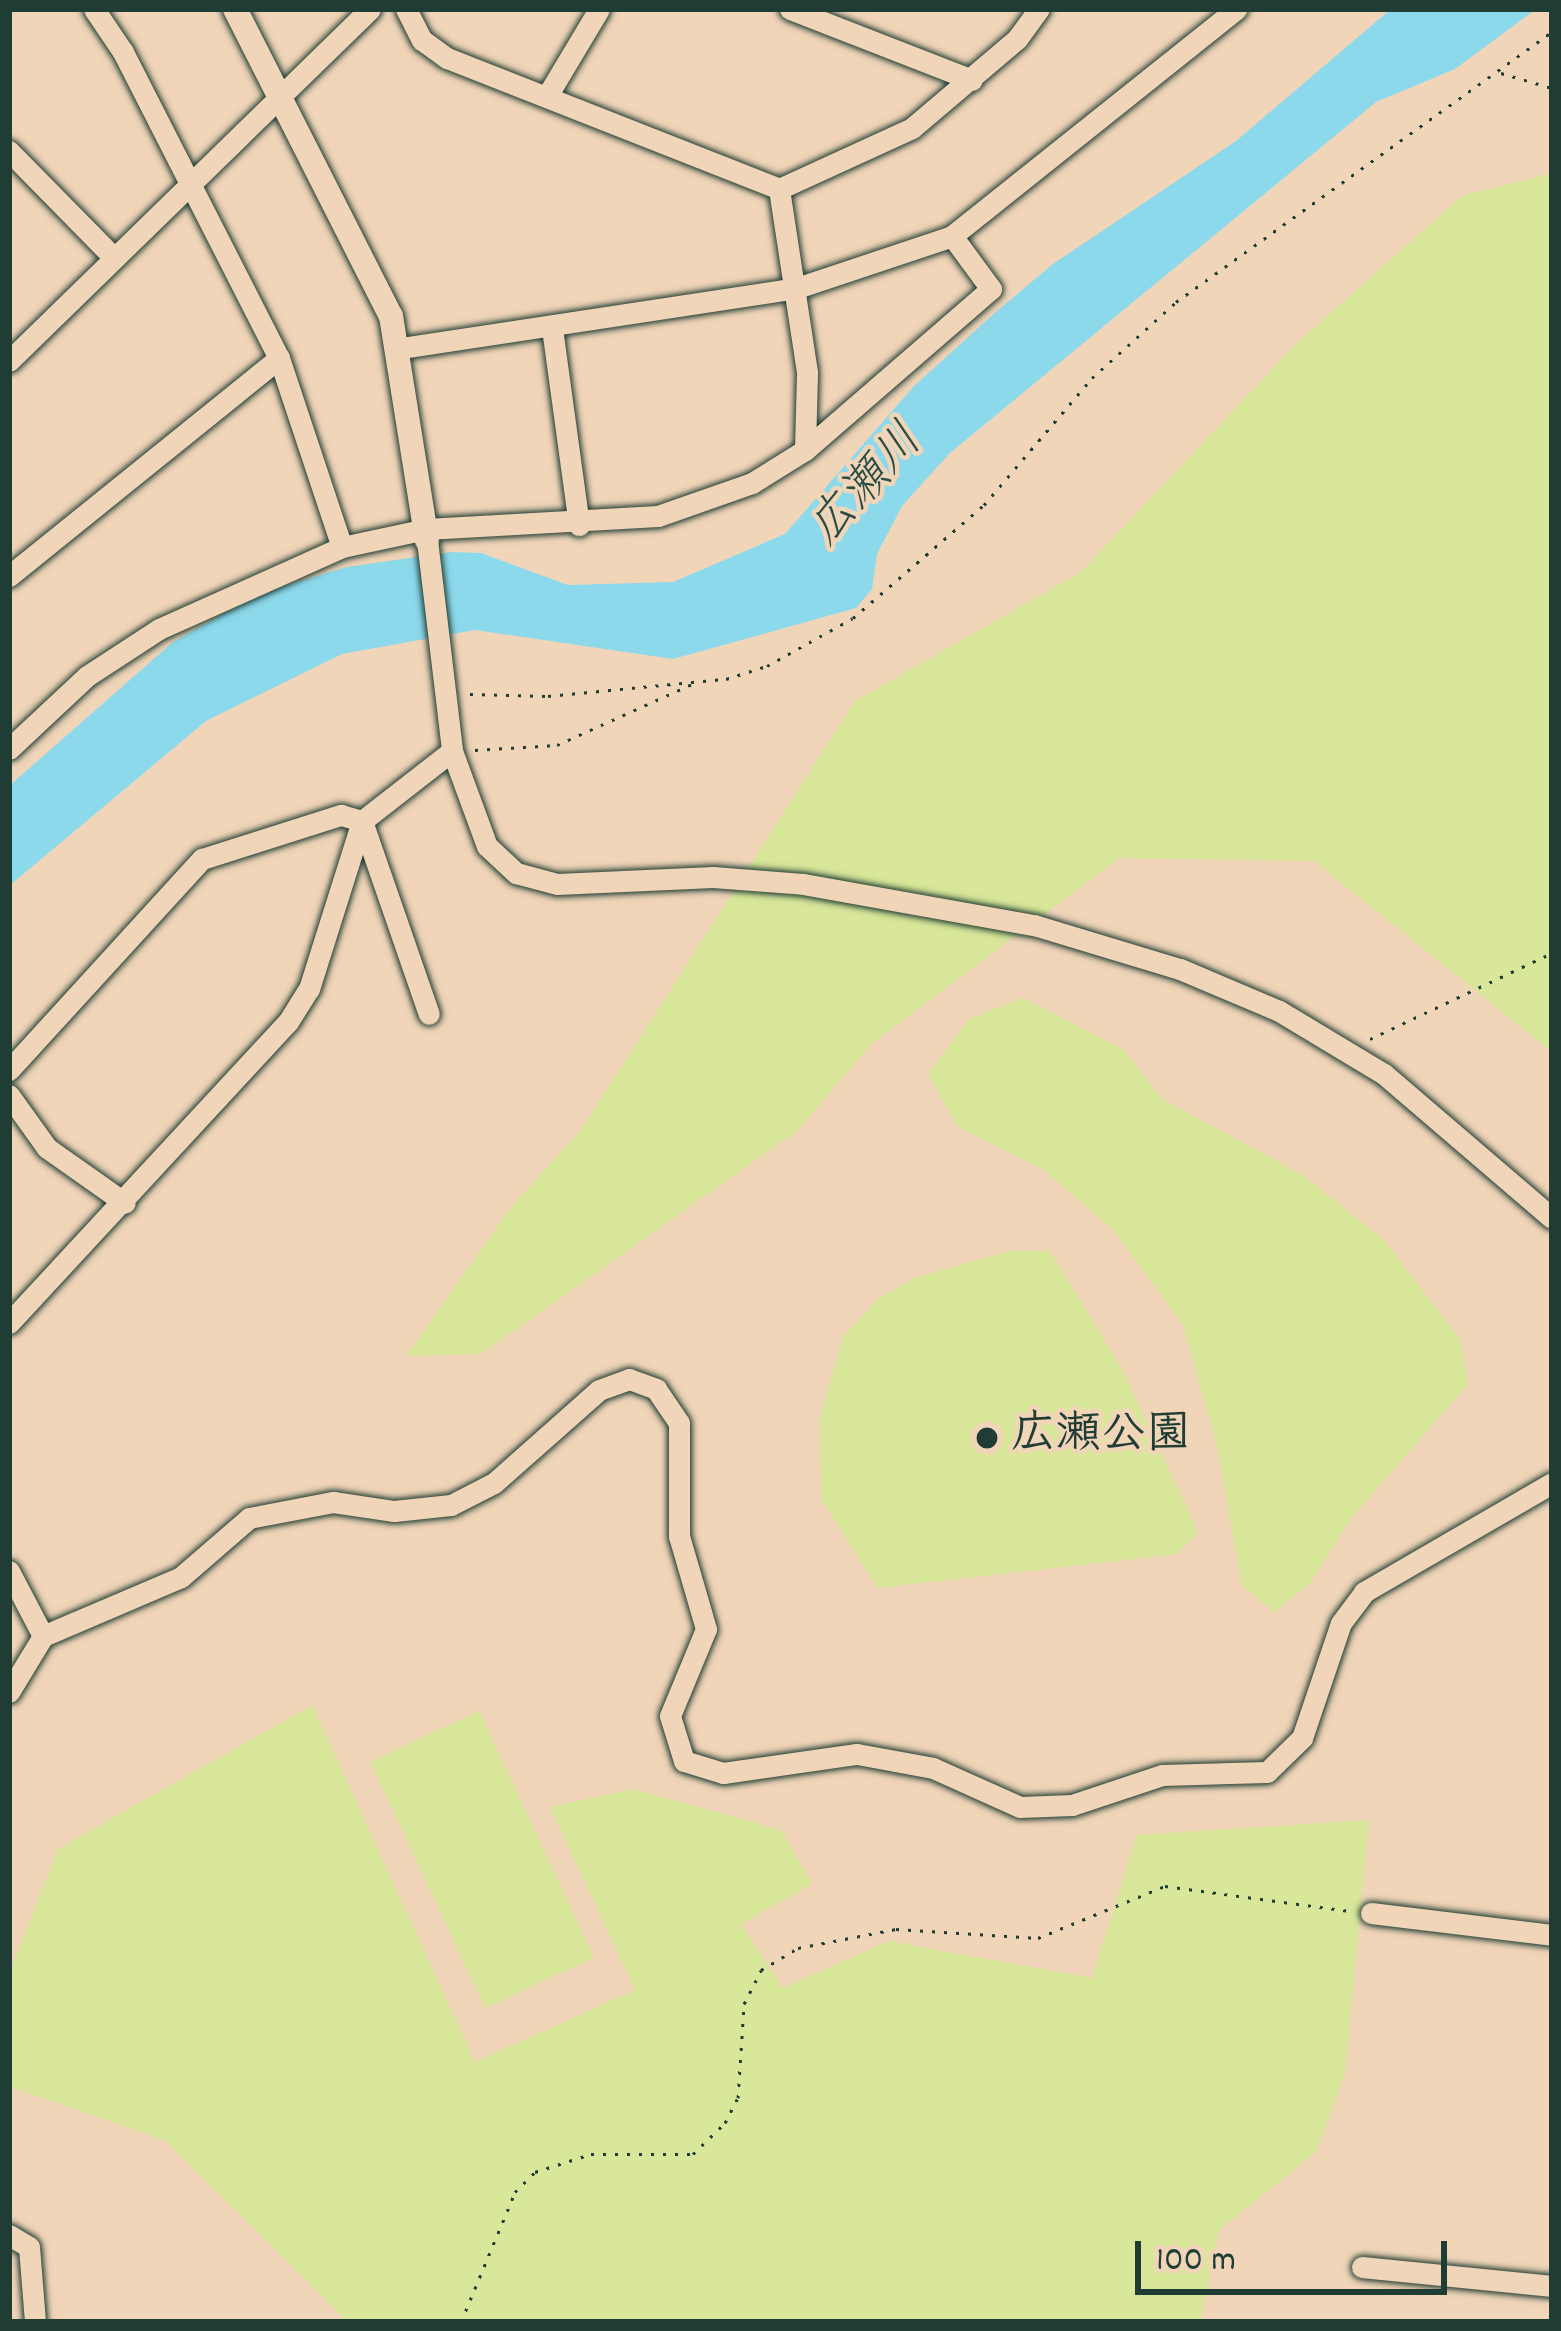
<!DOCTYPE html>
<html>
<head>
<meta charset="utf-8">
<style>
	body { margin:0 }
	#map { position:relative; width:1561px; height:2331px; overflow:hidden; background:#f1d5b8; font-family:Dekko,"Klee One",sans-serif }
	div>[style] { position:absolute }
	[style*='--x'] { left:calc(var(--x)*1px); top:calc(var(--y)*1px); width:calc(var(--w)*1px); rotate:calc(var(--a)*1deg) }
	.green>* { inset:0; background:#d9e79a; transform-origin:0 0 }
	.water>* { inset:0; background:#8cd9ec }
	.path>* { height:3px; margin-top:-1.5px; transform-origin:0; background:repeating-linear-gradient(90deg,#1f3d34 0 3px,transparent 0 12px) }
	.roads { filter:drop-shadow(0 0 3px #1f3d34) drop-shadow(0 0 3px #1f3d34) }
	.minor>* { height:21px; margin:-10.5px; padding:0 10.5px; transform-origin:10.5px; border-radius:10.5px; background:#f1d5b8 }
	.tertiary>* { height:24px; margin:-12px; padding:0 12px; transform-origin:12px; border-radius:12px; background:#f1d5b8 }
	.dots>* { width:33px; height:33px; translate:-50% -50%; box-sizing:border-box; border:6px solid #f1d5b8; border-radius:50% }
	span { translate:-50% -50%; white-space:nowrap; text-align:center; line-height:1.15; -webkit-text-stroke:9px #f1d5b8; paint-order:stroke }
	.poi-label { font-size:45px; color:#1f3d34; font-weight:700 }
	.left { translate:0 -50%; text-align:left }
	.water-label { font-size:48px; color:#2a4d46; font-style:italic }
	.frame { position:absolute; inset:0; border:12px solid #1f3d34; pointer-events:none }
	.scale { position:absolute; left:1135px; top:2241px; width:312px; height:54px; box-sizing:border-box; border:6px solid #1f3d34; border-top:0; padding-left:15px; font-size:36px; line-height:42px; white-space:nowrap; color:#1f3d34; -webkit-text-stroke:9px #f1d5b8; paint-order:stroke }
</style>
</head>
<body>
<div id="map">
	<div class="green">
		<i style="clip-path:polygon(1552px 173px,1552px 1052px,1314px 861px,1119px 858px,872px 1043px,797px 1131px,481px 1354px,406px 1356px,511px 1207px,581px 1130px,855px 701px,1081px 572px,1297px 343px,1462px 196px)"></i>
		<i style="clip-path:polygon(1023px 998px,1123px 1049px,1162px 1099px,1301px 1174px,1383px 1239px,1460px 1339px,1468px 1384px,1353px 1516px,1310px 1583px,1274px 1612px,1242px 1586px,1217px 1446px,1183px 1325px,1114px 1231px,1044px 1170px,958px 1127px,928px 1074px,969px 1019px)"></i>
		<i style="clip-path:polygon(1009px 1251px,1050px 1251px,1122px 1369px,1198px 1532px,1177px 1554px,878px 1588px,821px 1499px,820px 1417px,843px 1337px,878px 1299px,914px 1278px)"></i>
		<i style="clip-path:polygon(312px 1705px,475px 2062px,635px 1990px,550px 1807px,633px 1789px,781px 1830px,812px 1884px,741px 1924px,783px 1988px,888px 1941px,1092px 1978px,1137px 1835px,1369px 1820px,1345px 2074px,1316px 2152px,1219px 2230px,1200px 2322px,348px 2322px,166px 2141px,9px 2086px,9px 1974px,58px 1849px)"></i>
		<i style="left:479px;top:1711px;width:272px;height:120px;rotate:65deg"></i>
	</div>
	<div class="water">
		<i style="clip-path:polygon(1391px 9px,1536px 9px,1455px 69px,1376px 102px,950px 453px,902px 506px,877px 554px,872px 589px,856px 608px,673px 659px,475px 630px,342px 654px,206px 721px,9px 886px,9px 786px,173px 642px,260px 593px,347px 567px,451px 552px,481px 553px,568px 585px,673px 582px,785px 534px,914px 386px,997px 311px,1053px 264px,1236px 141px)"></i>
	</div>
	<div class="path">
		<i style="--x:1501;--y:73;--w:53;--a:16.4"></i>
		<i style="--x:470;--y:694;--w:78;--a:1.5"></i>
		<i style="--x:548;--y:696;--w:179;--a:-5.5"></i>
		<i style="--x:726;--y:679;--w:43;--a:-17.6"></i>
		<i style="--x:767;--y:666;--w:98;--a:-29.2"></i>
		<i style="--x:853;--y:618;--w:173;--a:-40.8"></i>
		<i style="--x:984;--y:505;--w:167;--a:-49.6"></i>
		<i style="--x:1092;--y:378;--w:113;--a:-42.1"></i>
		<i style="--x:1176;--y:302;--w:463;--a:-35.7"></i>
		<i style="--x:475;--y:750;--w:82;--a:-3.5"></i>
		<i style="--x:557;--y:745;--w:148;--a:-24.3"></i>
		<i style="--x:1370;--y:1039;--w:201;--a:-25.3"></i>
		<i style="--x:461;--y:2322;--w:141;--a:-67.4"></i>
		<i style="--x:515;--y:2192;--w:28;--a:-45"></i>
		<i style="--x:535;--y:2172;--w:59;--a:-17.8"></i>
		<i style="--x:591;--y:2154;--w:102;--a:0"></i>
		<i style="--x:693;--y:2154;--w:45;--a:-44.1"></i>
		<i style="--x:725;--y:2123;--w:28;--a:-63"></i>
		<i style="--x:738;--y:2098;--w:94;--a:-86.3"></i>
		<i style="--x:744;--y:2004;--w:38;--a:-63"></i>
		<i style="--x:761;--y:1970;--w:43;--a:-30.7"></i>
		<i style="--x:798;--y:1948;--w:100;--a:-11"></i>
		<i style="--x:896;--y:1929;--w:142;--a:3.6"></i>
		<i style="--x:1038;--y:1938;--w:137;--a:-22.3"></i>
		<i style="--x:1165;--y:1886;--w:188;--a:7.7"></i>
	</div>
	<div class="roads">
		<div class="minor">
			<i style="--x:94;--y:9;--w:52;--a:56"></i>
			<i style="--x:123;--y:52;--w:343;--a:63"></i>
			<i style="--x:279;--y:358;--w:199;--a:71.6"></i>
			<i style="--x:406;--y:9;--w:35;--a:63"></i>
			<i style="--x:422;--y:40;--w:31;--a:36"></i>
			<i style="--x:447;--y:58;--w:357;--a:21.5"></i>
			<i style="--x:779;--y:189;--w:146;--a:-24.6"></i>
			<i style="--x:912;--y:128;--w:138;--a:-40.3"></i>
			<i style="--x:1017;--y:39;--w:37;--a:-54"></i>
			<i style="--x:790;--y:9;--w:195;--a:21.3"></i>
			<i style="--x:547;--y:96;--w:101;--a:-59.1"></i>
			<i style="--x:9;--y:151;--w:150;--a:45.5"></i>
			<i style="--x:779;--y:189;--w:186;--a:81.3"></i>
			<i style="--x:807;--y:373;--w:77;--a:91.5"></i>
			<i style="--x:552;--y:328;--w:199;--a:82.2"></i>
			<i style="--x:401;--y:348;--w:401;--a:-8.6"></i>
			<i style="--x:797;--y:288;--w:163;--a:-18.5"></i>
			<i style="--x:952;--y:236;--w:364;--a:-38.6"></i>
			<i style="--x:9;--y:361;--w:504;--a:-44.28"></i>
			<i style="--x:427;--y:540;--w:212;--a:83.2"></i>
			<i style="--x:452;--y:751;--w:101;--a:69.8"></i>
			<i style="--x:487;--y:846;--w:40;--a:43"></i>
			<i style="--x:516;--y:873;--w:42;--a:15"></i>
			<i style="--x:557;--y:884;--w:156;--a:-2.6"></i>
			<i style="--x:713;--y:877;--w:90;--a:4.4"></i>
			<i style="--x:803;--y:884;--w:235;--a:10.1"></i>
			<i style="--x:1034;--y:925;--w:152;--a:16.8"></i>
			<i style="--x:1180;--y:969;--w:108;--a:23"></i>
			<i style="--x:1279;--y:1011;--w:122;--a:31"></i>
			<i style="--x:1384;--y:1074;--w:221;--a:40.6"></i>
			<i style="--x:9;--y:576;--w:347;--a:-38.9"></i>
			<i style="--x:9;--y:749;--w:107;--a:-43.1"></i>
			<i style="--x:87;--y:676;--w:86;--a:-33.1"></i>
			<i style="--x:159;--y:629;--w:201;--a:-24.1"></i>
			<i style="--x:342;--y:547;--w:86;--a:-12.1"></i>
			<i style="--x:426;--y:529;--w:232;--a:-3.2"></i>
			<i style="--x:658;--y:516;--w:100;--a:-19.3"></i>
			<i style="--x:752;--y:483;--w:62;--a:-31.9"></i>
			<i style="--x:805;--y:450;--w:246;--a:-40.9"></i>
			<i style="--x:991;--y:289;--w:66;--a:-126.3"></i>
			<i style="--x:362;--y:821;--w:204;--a:70.9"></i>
			<i style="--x:9;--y:1070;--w:286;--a:-47.6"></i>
			<i style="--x:202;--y:859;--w:146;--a:-17.6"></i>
			<i style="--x:341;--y:815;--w:22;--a:16"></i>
			<i style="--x:9;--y:1095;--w:65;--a:54.4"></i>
			<i style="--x:47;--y:1148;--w:95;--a:35.2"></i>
			<i style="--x:9;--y:1323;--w:410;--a:-47.2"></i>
			<i style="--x:288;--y:1022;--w:39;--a:-58"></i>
			<i style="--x:309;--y:989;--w:176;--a:-72.5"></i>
			<i style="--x:362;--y:821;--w:114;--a:-37.9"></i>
			<i style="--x:9;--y:1571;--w:73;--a:62.4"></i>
			<i style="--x:9;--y:1692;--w:66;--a:-58.7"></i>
			<i style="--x:43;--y:1636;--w:150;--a:-23.1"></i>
			<i style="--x:181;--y:1577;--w:90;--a:-40.9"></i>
			<i style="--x:249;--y:1518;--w:86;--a:-10.8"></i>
			<i style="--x:333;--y:1502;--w:62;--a:8.4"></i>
			<i style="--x:394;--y:1511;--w:57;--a:-6"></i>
			<i style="--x:451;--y:1505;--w:48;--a:-27.1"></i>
			<i style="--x:494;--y:1483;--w:140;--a:-41.5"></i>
			<i style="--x:599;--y:1390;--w:32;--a:-20"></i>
			<i style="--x:629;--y:1379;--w:29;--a:20"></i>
			<i style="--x:656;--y:1389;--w:41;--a:55.9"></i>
			<i style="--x:679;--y:1423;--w:113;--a:90"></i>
			<i style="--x:679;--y:1536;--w:97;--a:73.8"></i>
			<i style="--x:706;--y:1629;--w:94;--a:112.5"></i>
			<i style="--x:670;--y:1716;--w:47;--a:72.7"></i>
			<i style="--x:684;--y:1761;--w:41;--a:17.1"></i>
			<i style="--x:723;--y:1773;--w:135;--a:-8.1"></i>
			<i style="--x:857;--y:1754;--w:77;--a:10.4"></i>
			<i style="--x:933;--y:1768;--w:95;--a:24.1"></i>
			<i style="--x:1020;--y:1807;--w:52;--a:-2.2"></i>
			<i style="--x:1072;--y:1805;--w:95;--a:-18.4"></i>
			<i style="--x:1162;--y:1775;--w:105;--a:-1.6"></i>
			<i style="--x:1267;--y:1772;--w:49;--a:-44.2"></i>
			<i style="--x:1302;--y:1738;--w:121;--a:-71.3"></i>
			<i style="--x:1341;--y:1623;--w:39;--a:-53"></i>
			<i style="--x:1364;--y:1592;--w:217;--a:-30.1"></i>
			<i style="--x:1371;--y:1913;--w:182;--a:6.9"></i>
			<i style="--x:9;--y:2235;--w:23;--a:31"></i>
			<i style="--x:29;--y:2247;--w:75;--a:85.4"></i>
			<i style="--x:1362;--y:2267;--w:191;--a:5.7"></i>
		</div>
		<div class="tertiary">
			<i style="--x:235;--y:9;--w:344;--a:63.1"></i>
			<i style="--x:391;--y:316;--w:227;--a:80.9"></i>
		</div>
	</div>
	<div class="dots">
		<i style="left:987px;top:1438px;background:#1f3d34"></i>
	</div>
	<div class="poi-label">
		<span class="left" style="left:1011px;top:1438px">広瀬公園</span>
	</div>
	<div class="water-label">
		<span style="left:868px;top:487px;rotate:-48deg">広瀬川</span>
	</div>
	<div class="frame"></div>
	<div class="scale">100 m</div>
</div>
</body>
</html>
